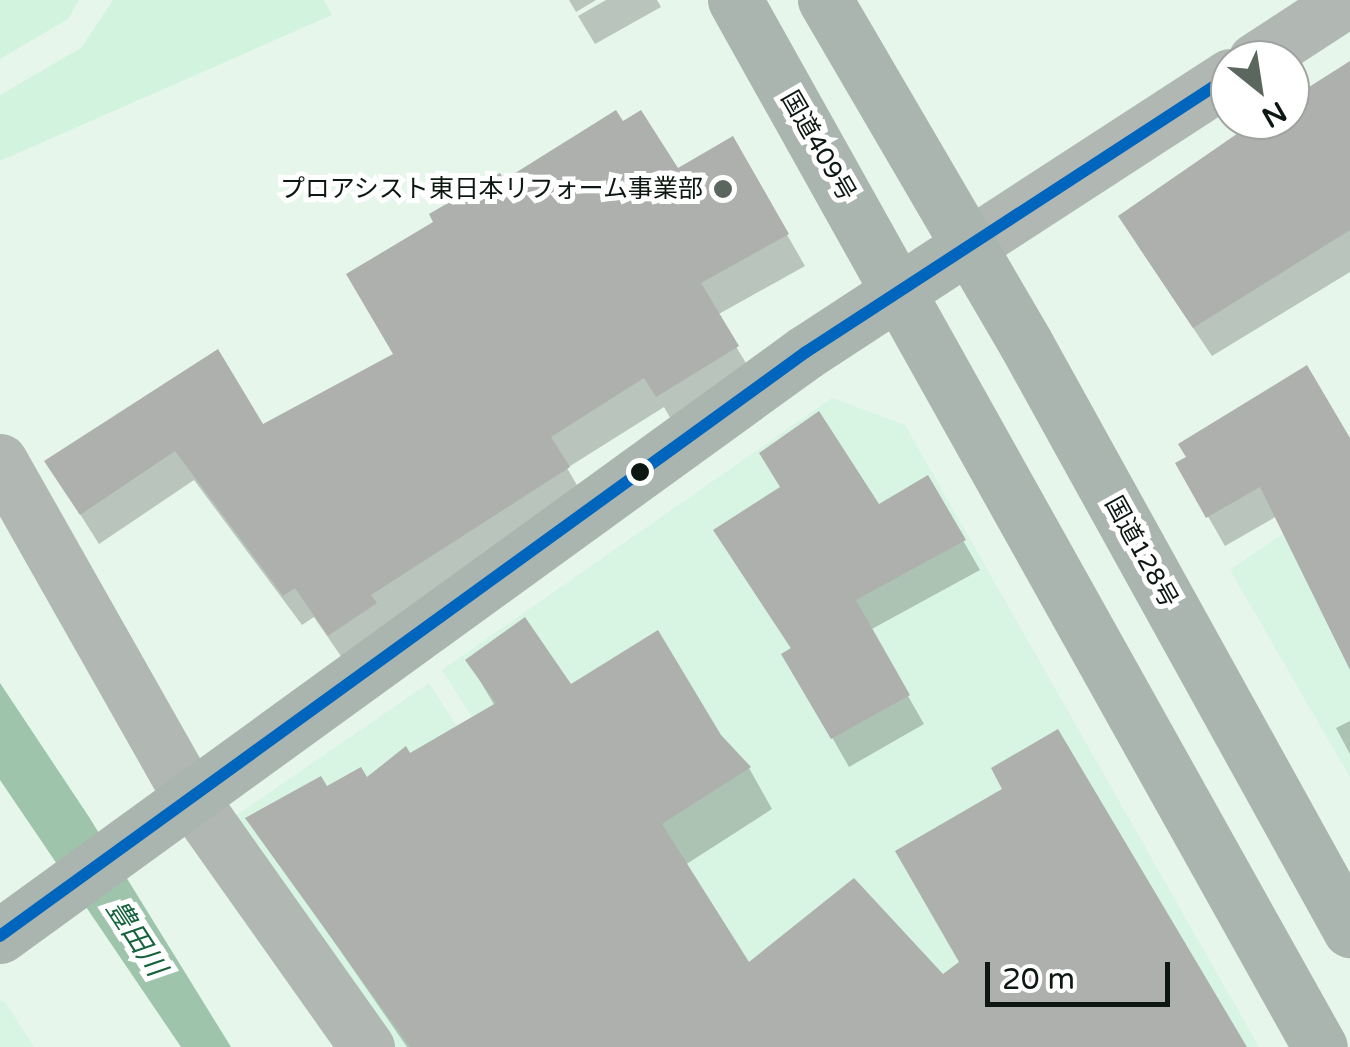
<!DOCTYPE html>
<html>
<head>
<meta charset="utf-8">
<style>
	body { margin:0 }
	#map { position:relative; width:1350px; height:1047px; overflow:hidden; background:#e6f6eb; font-family:"Varela Round","Noto Sans JP",sans-serif }
	div>[style] { position:absolute }
	[style*='--x'] { left:calc(var(--x)*1px); top:calc(var(--y)*1px); width:calc(var(--w)*1px); rotate:calc(var(--a)*1deg) }
	.built>* { inset:0; background:#d8f4e2 }
	.green>* { inset:0; background:#d2f4de }
	.water>* { inset:0; background:#9ec4ac }
	.shadow>* { inset:0; background:#0003 }
	.building>* { inset:0; background:#aeb0ad }
	.minor>* { height:55px; margin:-27.5px; padding:0 27.5px; transform-origin:27.5px; border-radius:27.5px; background:#b1b8b4 }
	.highway>* { height:55px; margin:-27.5px; padding:0 27.5px; transform-origin:27.5px; border-radius:27.5px; background:#aab5af }
	.bus-1>* { height:12px; margin:-6px; padding:0 6px; transform-origin:6px; border-radius:6px; background:#0065bd }
	.dots>* { width:28px; height:28px; translate:-50% -50%; box-sizing:border-box; border:5px solid #fff; border-radius:50% }
	span { translate:-50% -50%; white-space:nowrap; text-align:center; line-height:1.15; -webkit-text-stroke:10px #fff; paint-order:stroke }
	.street-label { font-size:25px; color:#0e1812 }
	.poi-label { font-size:25px; color:#0e1812 }
	.right { translate:-100% -50%; text-align:right }
	.water-label { font-size:28px; color:#14633d; font-style:italic }
	.north { position:absolute; left:1210px; top:40px; width:100px; height:100px; box-sizing:border-box; background:#fff; border:2px solid #9fa3a0; border-radius:50%; rotate:150deg; font-size:28px; font-weight:700; line-height:40px; text-align:center; color:#0e1812 }
	.north::after { content:''; display:block; margin:auto; width:35px; height:45px; background:#5a665e; clip-path:polygon(50% 0,100% 100%,50% 72%,0 100%) }
	.scale { position:absolute; left:985px; top:962px; width:185px; height:45px; box-sizing:border-box; border:5px solid #0e1812; border-top:0; padding-left:12px; font-size:30px; line-height:35px; white-space:nowrap; color:#0e1812; -webkit-text-stroke:8px #fff; paint-order:stroke }
</style>
</head>
<body>
<div id="map">
	<div class="built">
		<i style="clip-path:polygon(832px 398px,905px 425px,1259px 1047px,395px 1047px,231px 819px,429px 683px,531px 842px,546px 834px,442px 670px)"></i>
		<i style="clip-path:polygon(1350px 488px,1350px 777px,1230px 570px)"></i>
		<i style="clip-path:polygon(0 1000px,5px 1002px,34px 1047px,0 1047px)"></i>
	</div>
	<div class="green">
		<i style="clip-path:polygon(0 0,79px 0,68px 19px,0 59px)"></i>
		<i style="clip-path:polygon(113px 0,324px 0,332px 15px,0 161px,0 95px,81px 48px)"></i>
	</div>
	<div class="water">
		<i style="clip-path:polygon(0 683px,89px 817px,231px 1047px,181px 1047px,0 780px)"></i>
	</div>
	<div class="shadow">
		<i style="clip-path:polygon(569px 0,596px 0,576px 12px)"></i>
		<i style="clip-path:polygon(606px 0,657px 0,661px 7px,595px 44px,578px 16px)"></i>
		<i style="clip-path:polygon(1350px 98px,1350px 272px,1212px 356px,1138px 246px,1265px 120px,1290px 120px,1290px 103px)"></i>
		<i style="clip-path:polygon(622px 125px,677px 171px,732px 139px,805px 266px,717px 315px,755px 378px,675px 426px,664px 407px,567px 468px,585px 499px,347px 665px,314px 617px,302px 625px,194px 480px,99px 544px,47px 462px,262px 427px,396px 355px,503px 184px)"></i>
		<i style="clip-path:polygon(1350px 442px,1350px 665px,1277px 516px,1225px 546px,1178px 464px)"></i>
		<i style="clip-path:polygon(927px 478px,980px 570px,870px 630px,924px 724px,849px 767px,785px 655px,792px 650px,733px 560px,878px 507px)"></i>
		<i style="clip-path:polygon(468px 661px,719px 736px,749px 768px,772px 809px,685px 865px,748px 965px,942px 977px,1244px 1047px,407px 1047px,249px 819px,367px 780px,495px 706px)"></i>
		<i style="clip-path:polygon(1350px 721px,1350px 754px,1336px 728px)"></i>
	</div>
	<div class="building">
		<i style="clip-path:polygon(1350px 61px,1350px 230px,1193px 328px,1118px 216px,1257px 120px,1290px 120px,1290px 99px)"></i>
		<i style="clip-path:polygon(616px 110px,623px 121px,641px 110px,678px 168px,733px 136px,789px 234px,701px 283px,739px 346px,656px 397px,644px 378px,551px 437px,570px 467px,371px 595px,377px 603px,328px 636px,295px 588px,283px 596px,175px 451px,80px 515px,44px 461px,218px 349px,263px 424px,393px 354px,346px 274px,433px 222px,429px 214px,500px 173px,504px 180px)"></i>
		<i style="clip-path:polygon(1307px 365px,1350px 438px,1350px 670px,1260px 487px,1206px 518px,1175px 463px,1186px 457px,1178px 444px)"></i>
		<i style="clip-path:polygon(819px 411px,879px 504px,928px 475px,966px 540px,856px 600px,910px 695px,831px 739px,781px 654px,791px 648px,713px 530px,780px 487px,759px 453px)"></i>
		<i style="clip-path:polygon(525px 617px,571px 684px,658px 630px,721px 735px,751px 767px,662px 824px,749px 962px,854px 878px,943px 974px,959px 962px,895px 851px,1002px 789px,991px 768px,1058px 729px,1247px 1047px,410px 1047px,245px 818px,321px 776px,327px 786px,361px 767px,367px 777px,406px 746px,410px 753px,496px 703px,465px 660px)"></i>
	</div>
	<div class="minor">
		<i style="--x:1255;--y:60;--w:110;--a:-33.1"></i>
		<i style="--x:968;--y:246;--w:312;--a:-33"></i>
		<i style="--x:0;--y:461;--w:390;--a:60.5"></i>
		<i style="--x:192;--y:800;--w:303;--a:54.7"></i>
	</div>
	<div class="highway">
		<i style="--x:735;--y:0;--w:1199;--a:60.81"></i>
		<i style="--x:825;--y:0;--w:398;--a:59.7"></i>
		<i style="--x:1026;--y:344;--w:670;--a:61.06"></i>
		<i style="--x:0;--y:936;--w:995;--a:-35.93"></i>
		<i style="--x:806;--y:352;--w:194;--a:-33.2"></i>
	</div>
	<div class="bus-1">
		<i style="--x:0;--y:936;--w:995;--a:-35.93"></i>
		<i style="--x:806;--y:352;--w:506;--a:-33.06"></i>
	</div>
	<div class="dots">
		<i style="left:723px;top:189px;background:#5a665e"></i>
		<i style="left:640px;top:472px;background:#0e1812"></i>
	</div>
	<div class="street-label">
		<span style="left:818px;top:146px;rotate:60deg">国道409号</span>
		<span style="left:1141px;top:552px;rotate:61deg">国道128号</span>
	</div>
	<div class="poi-label">
		<span class="right" style="left:703px;top:189px">プロアシスト東日本リフォーム事業部</span>
	</div>
	<div class="water-label">
		<span style="left:136px;top:938px;rotate:57deg">豊田川</span>
	</div>
	<div class="north">N</div>
	<div class="scale">20 m</div>
</div>
</body>
</html>
